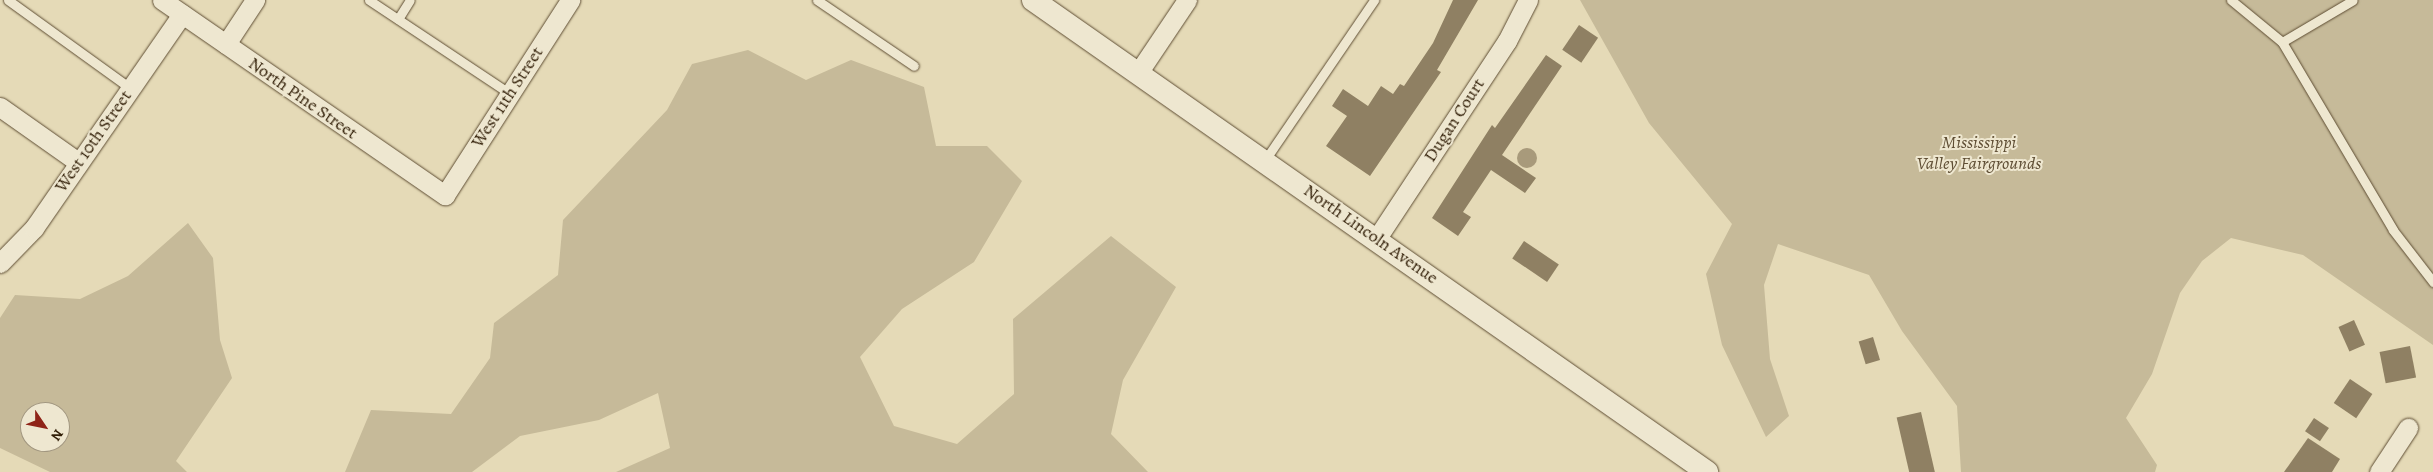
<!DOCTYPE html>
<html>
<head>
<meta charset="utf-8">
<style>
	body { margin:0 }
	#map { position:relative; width:2433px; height:472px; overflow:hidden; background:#e5dab7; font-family:Alegreya,serif }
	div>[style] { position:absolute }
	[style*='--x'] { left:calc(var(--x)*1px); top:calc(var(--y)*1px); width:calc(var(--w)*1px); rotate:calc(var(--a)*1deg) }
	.green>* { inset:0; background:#c6ba99 }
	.water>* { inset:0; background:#a89a7b }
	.round { border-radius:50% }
	.building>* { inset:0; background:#8f8063; transform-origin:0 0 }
	.roads { filter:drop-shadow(0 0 1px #5e4d33) drop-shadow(0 0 1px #5e4d33) }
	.service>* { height:9px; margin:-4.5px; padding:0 4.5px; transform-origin:4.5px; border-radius:4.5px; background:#eee7d0 }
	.minor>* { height:19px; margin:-9.5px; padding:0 9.5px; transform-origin:9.5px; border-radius:9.5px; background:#eee7d0 }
	.tertiary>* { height:22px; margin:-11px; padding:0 11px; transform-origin:11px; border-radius:11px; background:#eee7d0 }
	span { translate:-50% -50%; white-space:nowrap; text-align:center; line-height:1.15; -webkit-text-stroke:4px #eee7d0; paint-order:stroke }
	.street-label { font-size:18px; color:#311e07 }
	.park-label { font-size:18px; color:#5e4d33; font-style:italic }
	.north { position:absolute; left:20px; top:402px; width:50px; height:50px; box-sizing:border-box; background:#eee7d0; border:1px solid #a29780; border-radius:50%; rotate:124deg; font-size:14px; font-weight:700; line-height:20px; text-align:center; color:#311e07 }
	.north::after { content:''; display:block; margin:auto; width:18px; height:22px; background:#8f2418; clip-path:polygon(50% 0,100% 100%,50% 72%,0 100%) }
</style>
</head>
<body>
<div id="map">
	<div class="green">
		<i style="clip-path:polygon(1580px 0,2433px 0,2433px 345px,2303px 255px,2231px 238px,2202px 261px,2180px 293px,2152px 374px,2126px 418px,2157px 465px,2155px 472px,1961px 472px,1957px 406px,1902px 331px,1869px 275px,1778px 244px,1764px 285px,1770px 359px,1789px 416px,1766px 437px,1722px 345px,1706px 274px,1732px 224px,1649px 123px)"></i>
		<i style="clip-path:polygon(748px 50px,806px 80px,851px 60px,924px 87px,936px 146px,987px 146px,1022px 181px,974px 262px,902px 309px,860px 357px,894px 426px,957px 444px,1014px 394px,1013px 319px,1111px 236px,1176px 287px,1123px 380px,1111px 434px,1148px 472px,616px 472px,670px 448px,658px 393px,599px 420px,520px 436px,472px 472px,345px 472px,371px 410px,451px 414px,490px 358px,494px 323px,558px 275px,563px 220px,667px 110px,692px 64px)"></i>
		<i style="clip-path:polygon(evenodd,188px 223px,213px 258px,220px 340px,232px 378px,176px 461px,187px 472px,50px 472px,0 448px,0 318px,15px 295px,80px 299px,128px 276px,188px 223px,30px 412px,60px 412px,60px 442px,30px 442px,30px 412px)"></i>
	</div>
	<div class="water">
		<i class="round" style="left:1517px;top:148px;width:20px;height:20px"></i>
	</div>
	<div class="building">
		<i style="clip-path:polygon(1453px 0,1478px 0,1437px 70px,1441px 72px,1370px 176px,1326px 146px,1347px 116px,1332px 106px,1343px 89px,1368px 106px,1381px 86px,1393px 94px,1400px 84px,1404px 86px,1433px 43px)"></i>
		<i style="left:1579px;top:25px;width:23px;height:30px;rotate:34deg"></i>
		<i style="clip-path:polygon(1546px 55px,1562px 66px,1502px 155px,1536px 178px,1525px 193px,1491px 170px,1463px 212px,1471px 217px,1458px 236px,1432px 218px,1492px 125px,1495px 128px)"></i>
		<i style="left:1524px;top:241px;width:42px;height:21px;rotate:34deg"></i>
		<i style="left:2354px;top:320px;width:27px;height:17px;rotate:66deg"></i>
		<i style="left:1873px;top:337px;width:24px;height:15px;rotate:73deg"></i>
		<i style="left:2410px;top:346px;width:32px;height:31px;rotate:79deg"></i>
		<i style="left:2350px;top:379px;width:27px;height:29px;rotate:34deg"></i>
		<i style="left:1921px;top:412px;width:62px;height:25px;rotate:77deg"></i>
		<i style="left:2314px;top:418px;width:18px;height:16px;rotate:34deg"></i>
		<i style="clip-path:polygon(2308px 438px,2340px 459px,2332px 472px,2284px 472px)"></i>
	</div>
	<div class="roads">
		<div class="service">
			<i style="--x:8;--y:0;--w:150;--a:35.8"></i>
			<i style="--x:369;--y:0;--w:168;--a:33.6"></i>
			<i style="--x:817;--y:0;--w:117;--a:34.2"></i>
			<i style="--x:2231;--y:0;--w:66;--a:39.5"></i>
			<i style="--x:2282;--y:42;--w:218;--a:59.4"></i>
			<i style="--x:2393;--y:230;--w:66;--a:52.4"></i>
			<i style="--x:398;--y:19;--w:22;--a:-58"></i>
			<i style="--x:2282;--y:42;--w:82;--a:-30.6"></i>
			<i style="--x:1265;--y:160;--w:194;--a:-55.7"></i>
		</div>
		<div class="minor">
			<i style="--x:162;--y:0;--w:344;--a:34.6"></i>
			<i style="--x:445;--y:195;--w:232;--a:-57.3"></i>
			<i style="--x:226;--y:44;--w:53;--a:-56.6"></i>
			<i style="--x:1138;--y:73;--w:88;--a:-56.1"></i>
			<i style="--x:0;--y:107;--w:95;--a:35.2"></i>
			<i style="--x:1377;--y:238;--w:236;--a:-56.6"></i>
			<i style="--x:1507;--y:41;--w:46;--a:-62.9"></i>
			<i style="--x:0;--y:263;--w:49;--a:-45.8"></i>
			<i style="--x:34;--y:228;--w:260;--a:-55.3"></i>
			<i style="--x:2379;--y:472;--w:53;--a:-56.6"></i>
		</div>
		<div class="tertiary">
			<i style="--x:1033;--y:0;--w:823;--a:35"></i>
		</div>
	</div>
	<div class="street-label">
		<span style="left:507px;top:97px;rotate:-57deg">West 11th Street</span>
		<span style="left:303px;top:98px;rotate:35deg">North Pine Street</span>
		<span style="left:1454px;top:120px;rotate:-57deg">Dugan Court</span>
		<span style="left:93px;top:141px;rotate:-55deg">West 10th Street</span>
		<span style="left:1371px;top:234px;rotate:35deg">North Lincoln Avenue</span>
	</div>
	<div class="park-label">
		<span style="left:1979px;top:153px">Mississippi<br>Valley Fairgrounds</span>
	</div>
	<div class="north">N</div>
</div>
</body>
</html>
